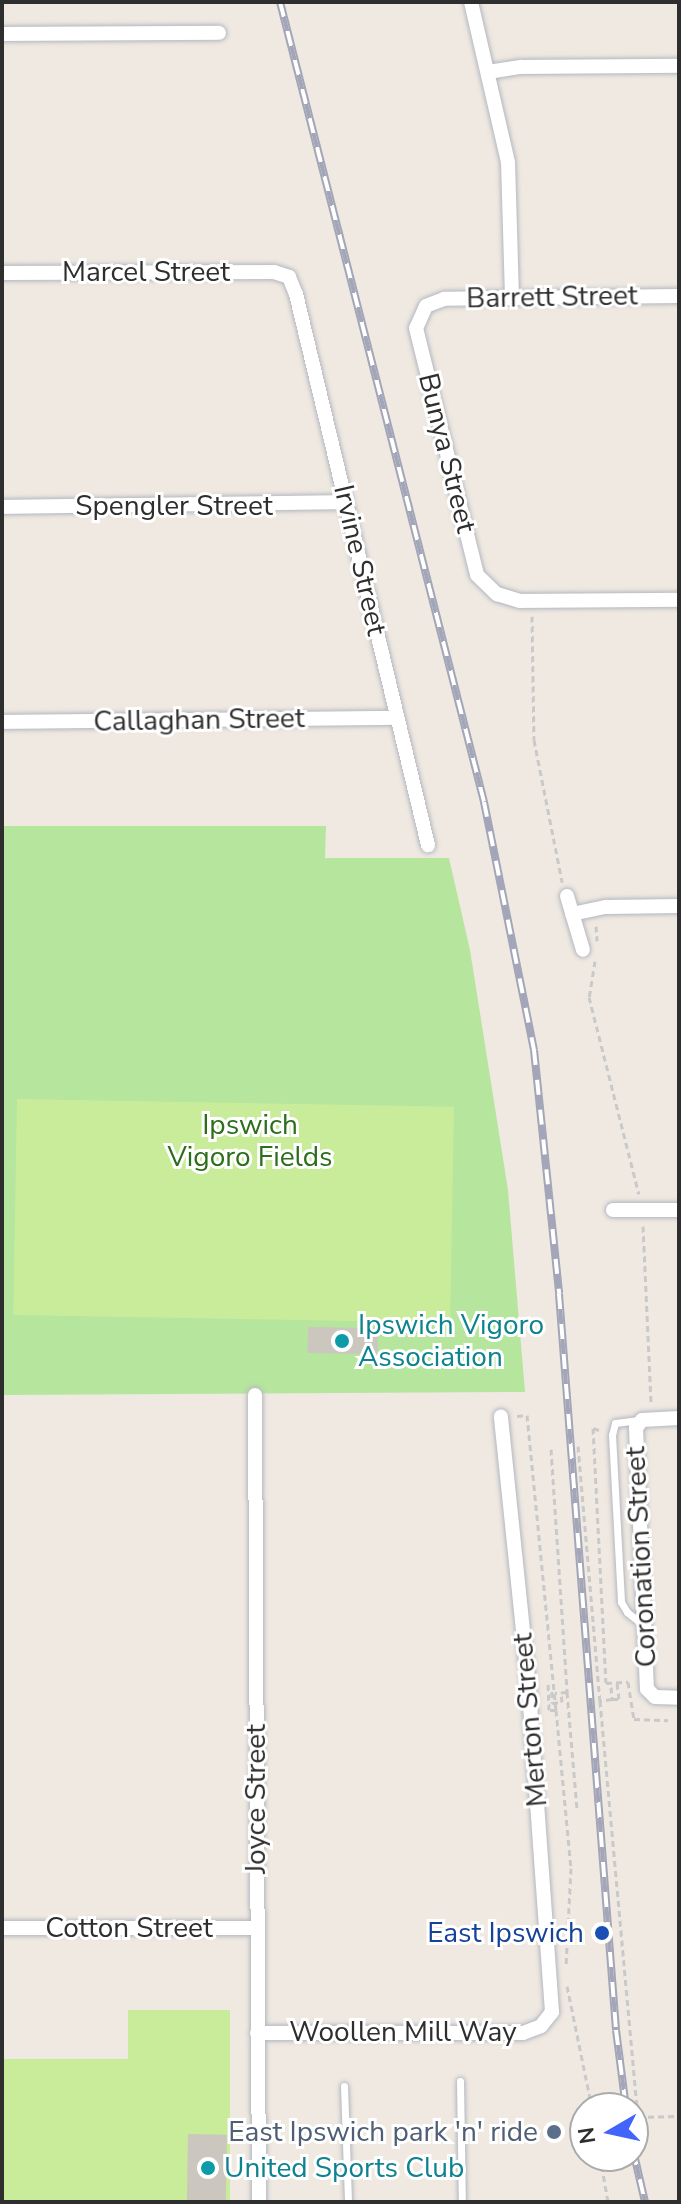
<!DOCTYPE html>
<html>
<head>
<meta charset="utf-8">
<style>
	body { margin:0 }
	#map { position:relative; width:681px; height:2204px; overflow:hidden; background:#efe9e1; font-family:"Nunito Sans",sans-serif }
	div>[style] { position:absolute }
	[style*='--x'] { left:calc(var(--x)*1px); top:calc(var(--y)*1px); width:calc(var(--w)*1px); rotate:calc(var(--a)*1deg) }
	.green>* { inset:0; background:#b6e59e }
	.pitch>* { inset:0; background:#c9ec9a; transform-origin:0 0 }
	.building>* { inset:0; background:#cbc7bf; transform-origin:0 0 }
	.path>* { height:3px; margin-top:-1.5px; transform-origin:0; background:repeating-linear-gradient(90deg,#c9c9c9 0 6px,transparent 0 10px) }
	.roads { filter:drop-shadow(0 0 2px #b4b7c1) drop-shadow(0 0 2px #b4b7c1) }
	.lane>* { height:7px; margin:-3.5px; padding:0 3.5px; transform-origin:3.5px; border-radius:3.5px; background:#fff }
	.street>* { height:14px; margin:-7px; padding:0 7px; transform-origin:7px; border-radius:7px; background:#fff }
	.rail>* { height:8px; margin-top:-4px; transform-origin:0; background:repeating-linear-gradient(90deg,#fff 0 15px,#a3a6b8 0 30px); box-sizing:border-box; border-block:2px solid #a3a6b8 }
	.path-bridge>* { height:3px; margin-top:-1.5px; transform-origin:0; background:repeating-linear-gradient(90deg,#c9c9c9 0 6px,transparent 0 10px) }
	.dots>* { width:22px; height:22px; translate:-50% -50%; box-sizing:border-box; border:4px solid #fff; border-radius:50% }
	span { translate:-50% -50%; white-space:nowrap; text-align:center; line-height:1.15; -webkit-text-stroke:6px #fff; paint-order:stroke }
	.street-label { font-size:28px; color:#2e2e2e }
	.park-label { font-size:28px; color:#2c6e1b }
	.culture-label { font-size:28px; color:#0d838f }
	.left { translate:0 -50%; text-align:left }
	.transit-label { font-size:28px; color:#164399 }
	.right { translate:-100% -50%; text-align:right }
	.service-label { font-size:28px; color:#4e5e75 }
	.frame { position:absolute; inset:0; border:4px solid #2e2e2e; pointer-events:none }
	.north { position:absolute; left:569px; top:2092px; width:80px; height:80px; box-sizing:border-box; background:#fff; border:2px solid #ababab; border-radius:50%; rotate:261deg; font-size:22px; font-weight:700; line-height:32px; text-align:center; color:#2e2e2e }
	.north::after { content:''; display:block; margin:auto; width:28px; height:36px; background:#4264fb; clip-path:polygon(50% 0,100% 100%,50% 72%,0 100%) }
</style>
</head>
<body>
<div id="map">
	<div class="green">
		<i style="clip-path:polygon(2px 826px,326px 826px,325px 858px,449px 858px,470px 950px,508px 1190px,525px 1392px,2px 1395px)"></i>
	</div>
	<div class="pitch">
		<i style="left:17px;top:1099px;width:437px;height:216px;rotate:1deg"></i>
		<i style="clip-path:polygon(128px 2010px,230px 2010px,230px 2202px,2px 2202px,2px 2059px,128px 2059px)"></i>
	</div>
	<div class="building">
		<i style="left:308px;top:1327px;width:70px;height:26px;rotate:1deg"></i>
		<i style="left:188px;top:2134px;width:39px;height:68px;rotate:1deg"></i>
	</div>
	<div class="path">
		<i style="--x:532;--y:616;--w:124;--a:89.1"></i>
		<i style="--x:534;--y:740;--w:145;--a:78.8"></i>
		<i style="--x:596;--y:926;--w:15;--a:86"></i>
		<i style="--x:595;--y:961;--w:36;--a:99"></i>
		<i style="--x:589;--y:997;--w:203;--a:75.8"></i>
		<i style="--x:643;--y:1226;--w:177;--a:87.4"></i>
		<i style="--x:517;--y:1416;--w:10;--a:-6"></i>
		<i style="--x:527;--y:1415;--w:296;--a:84.4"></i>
		<i style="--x:556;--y:1710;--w:7;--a:180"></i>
		<i style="--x:549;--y:1710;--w:26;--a:-92"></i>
		<i style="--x:599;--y:1430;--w:6;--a:-162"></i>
		<i style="--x:593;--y:1428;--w:255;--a:87.1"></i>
		<i style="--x:606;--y:1683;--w:22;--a:-3"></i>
		<i style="--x:628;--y:1682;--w:37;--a:81"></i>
		<i style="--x:634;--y:1719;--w:34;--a:2"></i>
		<i style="--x:578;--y:1446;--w:256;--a:85.1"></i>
		<i style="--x:551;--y:1449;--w:244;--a:86.2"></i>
		<i style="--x:567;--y:1692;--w:12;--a:175"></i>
		<i style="--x:611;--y:1687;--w:12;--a:85"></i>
		<i style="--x:612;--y:1699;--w:7;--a:0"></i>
		<i style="--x:619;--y:1699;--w:17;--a:-97"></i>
		<i style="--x:567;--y:1692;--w:116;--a:85.1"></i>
		<i style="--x:612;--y:1699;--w:12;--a:171"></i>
		<i style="--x:600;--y:1701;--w:418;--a:84.8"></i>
		<i style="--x:638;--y:2117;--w:41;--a:-1.4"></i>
		<i style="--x:556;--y:1710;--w:159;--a:84.6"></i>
		<i style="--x:571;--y:1868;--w:99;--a:92.9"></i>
		<i style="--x:567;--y:1986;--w:125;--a:78.4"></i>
		<i style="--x:600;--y:2156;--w:47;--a:80.1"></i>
	</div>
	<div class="roads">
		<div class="lane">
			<i style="--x:639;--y:1420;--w:24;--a:173"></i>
			<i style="--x:615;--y:1423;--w:12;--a:104"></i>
			<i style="--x:612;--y:1435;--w:167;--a:86.9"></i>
			<i style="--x:621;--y:1602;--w:12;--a:59"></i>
			<i style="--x:627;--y:1612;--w:19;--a:39"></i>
			<i style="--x:460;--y:2081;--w:121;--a:89.1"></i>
			<i style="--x:344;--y:2086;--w:116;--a:88"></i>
		</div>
		<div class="street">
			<i style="--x:471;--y:2;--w:164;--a:77"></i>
			<i style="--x:508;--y:162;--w:135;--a:88.3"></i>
			<i style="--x:2;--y:34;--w:217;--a:-0.3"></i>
			<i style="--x:488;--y:72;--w:33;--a:-9"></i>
			<i style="--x:521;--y:67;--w:158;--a:-0.4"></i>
			<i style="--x:2;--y:273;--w:272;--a:-0.2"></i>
			<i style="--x:274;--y:272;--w:16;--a:18"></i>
			<i style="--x:289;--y:277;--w:18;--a:68"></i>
			<i style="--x:296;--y:294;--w:567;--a:76.53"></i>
			<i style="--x:679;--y:296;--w:235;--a:179.3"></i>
			<i style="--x:444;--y:299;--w:19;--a:159"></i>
			<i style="--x:426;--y:306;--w:24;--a:114"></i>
			<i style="--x:416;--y:328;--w:254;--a:76.1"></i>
			<i style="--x:477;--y:575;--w:28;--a:44"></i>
			<i style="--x:497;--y:594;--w:24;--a:17"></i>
			<i style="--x:520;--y:601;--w:159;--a:-0.4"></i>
			<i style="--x:2;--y:507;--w:344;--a:-0.8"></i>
			<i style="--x:2;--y:722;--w:394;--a:-0.6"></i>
			<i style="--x:567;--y:896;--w:56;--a:73.5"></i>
			<i style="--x:572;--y:914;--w:35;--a:-12"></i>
			<i style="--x:606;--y:907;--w:73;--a:-0.8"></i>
			<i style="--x:613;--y:1210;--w:66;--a:0"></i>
			<i style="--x:255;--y:1395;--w:807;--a:89.72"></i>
			<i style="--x:679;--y:1418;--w:37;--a:177"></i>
			<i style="--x:642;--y:1420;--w:10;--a:127"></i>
			<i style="--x:636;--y:1428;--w:261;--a:87.6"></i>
			<i style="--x:647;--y:1689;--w:11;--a:45"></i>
			<i style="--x:655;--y:1697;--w:24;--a:2"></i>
			<i style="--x:2;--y:1928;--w:254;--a:0"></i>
			<i style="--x:257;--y:2033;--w:266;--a:0"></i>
			<i style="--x:523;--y:2033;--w:19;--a:-21"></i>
			<i style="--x:541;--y:2026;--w:18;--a:-52"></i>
			<i style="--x:552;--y:2012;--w:334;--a:-94.1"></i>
			<i style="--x:528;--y:1679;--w:264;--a:-95.9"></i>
		</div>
	</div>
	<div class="rail">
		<i style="--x:280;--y:2;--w:826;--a:75.69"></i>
		<i style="--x:484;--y:802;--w:253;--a:78.6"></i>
		<i style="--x:534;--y:1050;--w:245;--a:84.1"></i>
		<i style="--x:559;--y:1294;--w:738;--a:85.57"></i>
		<i style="--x:616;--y:2030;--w:79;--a:82.7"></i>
		<i style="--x:633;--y:2150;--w:53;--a:77"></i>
	</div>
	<div class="path-bridge">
		<i style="--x:552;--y:1691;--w:12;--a:90"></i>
		<i style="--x:552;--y:1703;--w:10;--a:-6"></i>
		<i style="--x:562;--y:1702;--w:10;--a:-96"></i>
	</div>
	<div class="dots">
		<i style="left:342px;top:1341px;background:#0f9aa8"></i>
		<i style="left:602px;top:1933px;background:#1a4fb4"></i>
		<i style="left:554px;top:2132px;background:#5c6f8a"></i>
		<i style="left:208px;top:2168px;background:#0f9aa8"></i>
	</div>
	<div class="street-label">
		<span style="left:146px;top:272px">Marcel Street</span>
		<span style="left:552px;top:297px;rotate:-1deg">Barrett Street</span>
		<span style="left:447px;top:453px;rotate:76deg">Bunya Street</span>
		<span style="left:174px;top:506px">Spengler Street</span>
		<span style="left:360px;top:560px;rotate:77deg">Irvine Street</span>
		<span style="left:199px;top:720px;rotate:-1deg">Callaghan Street</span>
		<span style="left:641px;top:1557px;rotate:-93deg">Coronation Street</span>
		<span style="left:530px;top:1720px;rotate:-95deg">Merton Street</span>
		<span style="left:256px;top:1799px;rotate:-90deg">Joyce Street</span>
		<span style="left:129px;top:1928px">Cotton Street</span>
		<span style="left:403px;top:2032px">Woollen Mill Way</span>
	</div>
	<div class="park-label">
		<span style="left:250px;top:1141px">Ipswich<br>Vigoro Fields</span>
	</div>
	<div class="culture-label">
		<span class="left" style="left:358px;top:1341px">Ipswich Vigoro<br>Association</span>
		<span class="left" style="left:224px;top:2168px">United Sports Club</span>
	</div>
	<div class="transit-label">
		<span class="right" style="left:584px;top:1933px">East Ipswich</span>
	</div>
	<div class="service-label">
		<span class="right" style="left:538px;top:2132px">East Ipswich park 'n' ride</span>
	</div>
	<div class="frame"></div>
	<div class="north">N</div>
</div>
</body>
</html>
